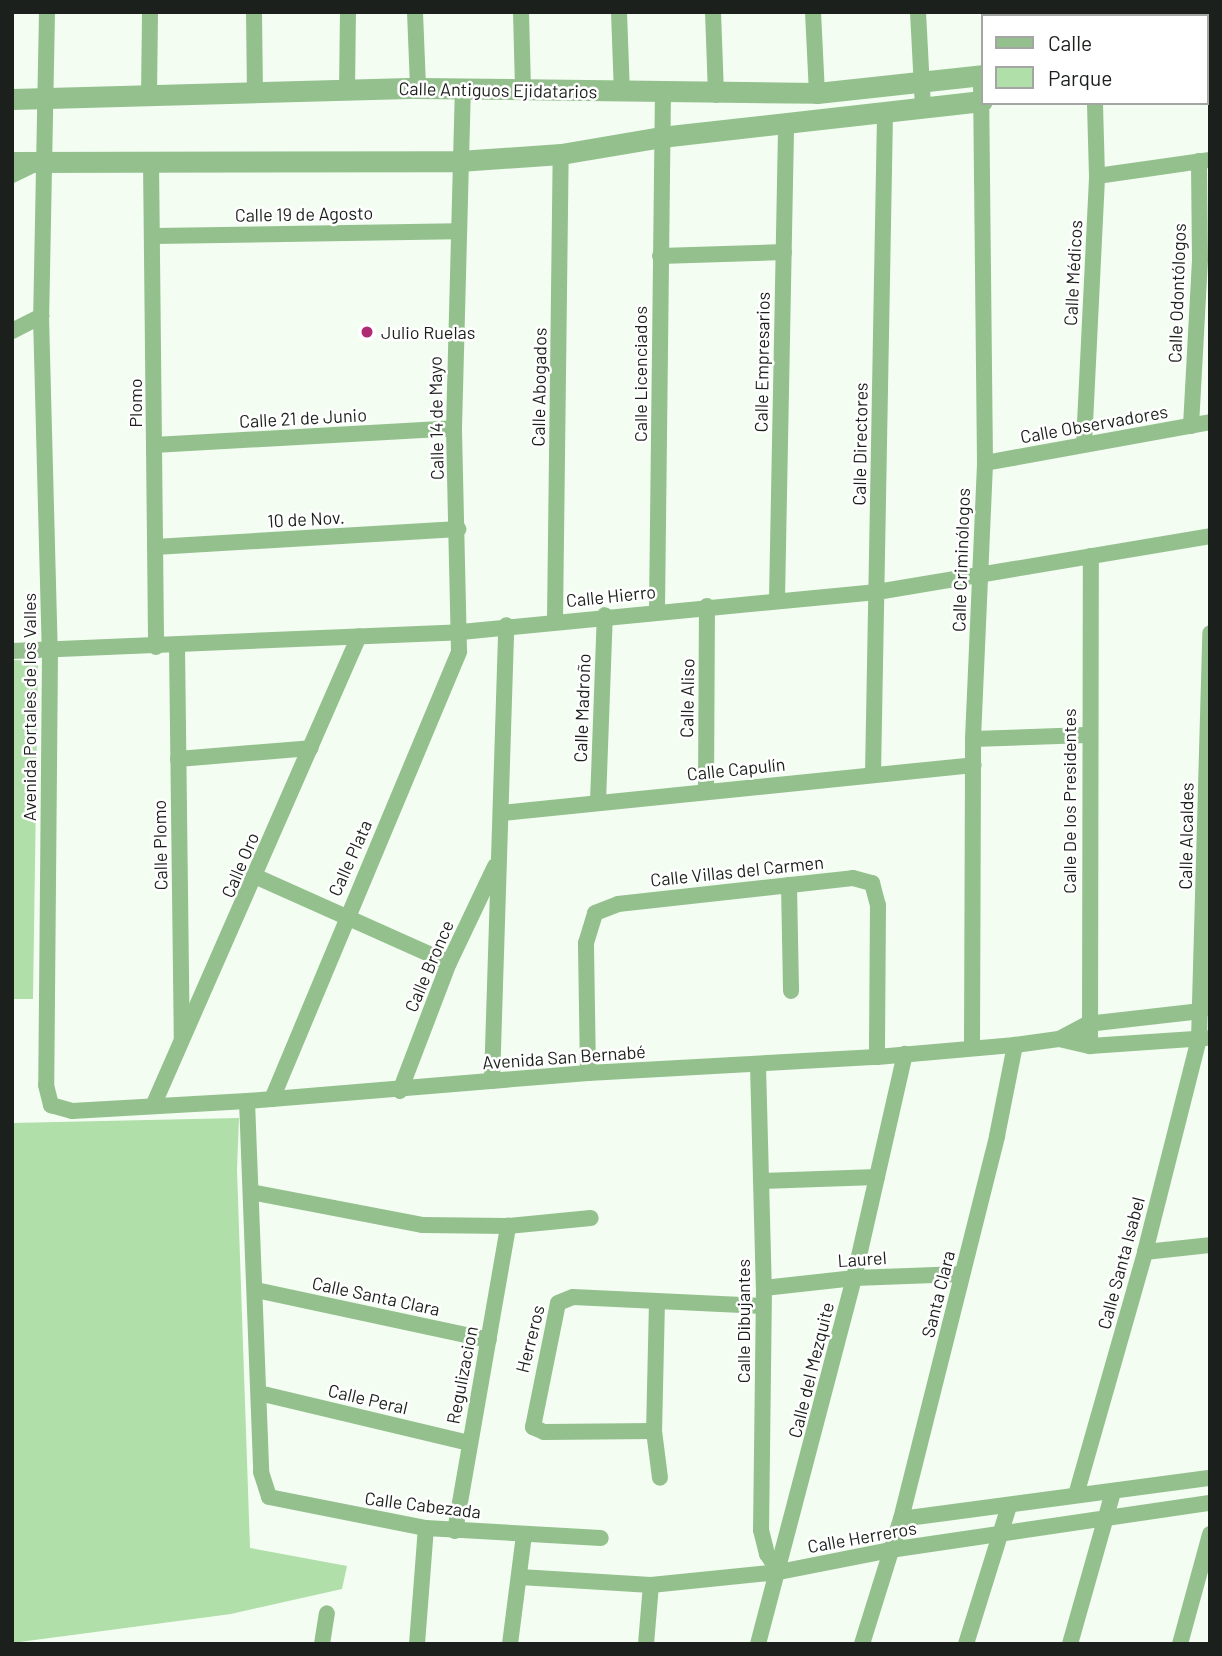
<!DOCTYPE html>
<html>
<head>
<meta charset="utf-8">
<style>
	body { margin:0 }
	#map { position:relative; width:1222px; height:1656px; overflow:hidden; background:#f3fdf2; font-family:Barlow,sans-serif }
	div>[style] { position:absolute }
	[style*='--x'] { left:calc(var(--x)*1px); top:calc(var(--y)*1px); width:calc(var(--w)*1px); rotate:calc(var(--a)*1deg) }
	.green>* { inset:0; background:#b0dfa9 }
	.minor>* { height:16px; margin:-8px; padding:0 8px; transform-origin:8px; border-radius:8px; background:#94c08e }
	.tertiary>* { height:21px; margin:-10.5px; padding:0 10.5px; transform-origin:10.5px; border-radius:10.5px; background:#94c08e }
	.dots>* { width:19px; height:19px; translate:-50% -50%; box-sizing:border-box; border:4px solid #fff; border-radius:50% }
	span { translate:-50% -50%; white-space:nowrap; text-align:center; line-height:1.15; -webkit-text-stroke:5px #fff; paint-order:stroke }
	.street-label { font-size:18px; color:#1c201c }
	.poi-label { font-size:18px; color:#1c201c }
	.left { translate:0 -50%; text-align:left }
	.frame { position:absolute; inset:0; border:14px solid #1c201c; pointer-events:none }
	.legend { position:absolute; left:981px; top:14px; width:228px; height:91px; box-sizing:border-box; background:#fff; border:2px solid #a4a6a4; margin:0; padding:9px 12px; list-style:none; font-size:21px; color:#1c201c }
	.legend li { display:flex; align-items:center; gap:14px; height:35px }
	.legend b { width:35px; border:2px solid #a4a6a4 }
</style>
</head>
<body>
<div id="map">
	<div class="green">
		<i style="clip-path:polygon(12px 660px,38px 661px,33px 999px,12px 999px)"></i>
		<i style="clip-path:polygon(239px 1118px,237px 1170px,250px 1548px,347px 1566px,342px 1589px,231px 1614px,12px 1643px,12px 1123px)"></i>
	</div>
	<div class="minor">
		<i style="--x:47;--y:12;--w:304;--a:91.1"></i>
		<i style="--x:41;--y:316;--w:337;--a:88.5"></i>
		<i style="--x:50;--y:653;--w:432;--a:90.5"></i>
		<i style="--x:46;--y:1085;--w:21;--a:76"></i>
		<i style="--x:51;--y:1105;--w:22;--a:16"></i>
		<i style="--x:72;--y:1111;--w:175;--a:-3.3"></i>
		<i style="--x:247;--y:1101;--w:342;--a:-4.7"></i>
		<i style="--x:588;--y:1073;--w:289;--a:-3.2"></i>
		<i style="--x:877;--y:1057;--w:139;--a:-5"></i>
		<i style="--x:1015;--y:1045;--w:44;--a:-7.8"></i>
		<i style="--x:1059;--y:1039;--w:32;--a:-28"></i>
		<i style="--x:1087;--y:1024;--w:115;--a:-6.5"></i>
		<i style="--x:254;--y:12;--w:80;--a:89.3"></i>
		<i style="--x:415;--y:12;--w:76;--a:87.7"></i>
		<i style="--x:521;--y:12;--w:76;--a:88.5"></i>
		<i style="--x:619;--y:12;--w:80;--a:87.9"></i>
		<i style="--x:713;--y:12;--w:83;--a:87.9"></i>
		<i style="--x:813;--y:12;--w:81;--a:87.2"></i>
		<i style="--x:918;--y:12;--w:96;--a:87"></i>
		<i style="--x:347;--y:91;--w:79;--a:-89.3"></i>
		<i style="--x:149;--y:96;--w:84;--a:-89.3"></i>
		<i style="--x:151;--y:160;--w:487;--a:89.4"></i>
		<i style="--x:12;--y:175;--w:28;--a:-26"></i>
		<i style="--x:1097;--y:176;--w:114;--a:-8.1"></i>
		<i style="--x:154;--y:236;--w:302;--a:-0.9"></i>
		<i style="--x:660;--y:256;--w:124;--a:-1.8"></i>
		<i style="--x:12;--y:331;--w:33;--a:-27"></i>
		<i style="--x:1191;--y:426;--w:166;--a:-86.9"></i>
		<i style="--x:1200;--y:260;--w:99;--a:-90.6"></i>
		<i style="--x:1084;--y:444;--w:268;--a:-87.2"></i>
		<i style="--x:1097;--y:176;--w:73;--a:-91.6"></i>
		<i style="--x:154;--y:445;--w:300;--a:-3.2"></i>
		<i style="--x:985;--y:463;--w:229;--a:-10.3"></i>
		<i style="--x:155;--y:547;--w:304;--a:-3.4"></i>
		<i style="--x:777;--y:599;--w:474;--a:-88.9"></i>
		<i style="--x:657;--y:610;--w:517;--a:-89.34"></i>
		<i style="--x:555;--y:620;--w:466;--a:-89.3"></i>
		<i style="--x:177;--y:646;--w:393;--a:89.3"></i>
		<i style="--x:12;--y:651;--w:449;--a:-2.4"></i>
		<i style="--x:461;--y:632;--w:418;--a:-5.5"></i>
		<i style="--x:877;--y:592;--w:338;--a:-9.5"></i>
		<i style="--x:973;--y:739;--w:114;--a:-2"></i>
		<i style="--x:178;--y:759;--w:133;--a:-4.7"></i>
		<i style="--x:873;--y:775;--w:661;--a:-88.96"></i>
		<i style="--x:706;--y:791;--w:185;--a:-89.7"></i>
		<i style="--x:598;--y:802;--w:187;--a:-87.9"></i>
		<i style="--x:502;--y:813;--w:474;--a:-5.8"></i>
		<i style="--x:257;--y:877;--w:210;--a:24.1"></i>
		<i style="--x:789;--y:885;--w:106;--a:88.9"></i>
		<i style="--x:1059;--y:1039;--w:32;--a:13"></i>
		<i style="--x:1090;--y:1046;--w:116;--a:-3.9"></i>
		<i style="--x:972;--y:1046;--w:307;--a:-89.8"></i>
		<i style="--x:973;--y:739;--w:276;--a:-87.5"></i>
		<i style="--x:985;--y:463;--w:388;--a:-90.6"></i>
		<i style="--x:1090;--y:1046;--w:490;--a:-89.9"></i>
		<i style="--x:758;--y:1065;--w:223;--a:88.5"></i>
		<i style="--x:764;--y:1288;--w:242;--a:90.7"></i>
		<i style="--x:761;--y:1530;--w:25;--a:76"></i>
		<i style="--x:767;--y:1554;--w:22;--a:56"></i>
		<i style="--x:588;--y:1073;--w:130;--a:-90.9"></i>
		<i style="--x:586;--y:943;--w:31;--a:-73"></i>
		<i style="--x:595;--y:913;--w:25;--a:-21"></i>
		<i style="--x:618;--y:904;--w:236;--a:-6.3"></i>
		<i style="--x:853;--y:878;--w:20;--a:15"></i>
		<i style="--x:872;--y:883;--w:23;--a:75"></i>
		<i style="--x:878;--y:905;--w:152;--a:90.4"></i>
		<i style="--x:492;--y:1081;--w:456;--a:-88.2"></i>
		<i style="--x:400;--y:1091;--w:137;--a:-69.1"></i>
		<i style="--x:449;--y:963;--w:107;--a:-64.6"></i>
		<i style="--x:272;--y:1099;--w:485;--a:-67.3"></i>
		<i style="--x:459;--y:651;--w:223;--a:-91.3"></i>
		<i style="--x:454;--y:428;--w:340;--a:-88.5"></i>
		<i style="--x:247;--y:1101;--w:371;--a:87.8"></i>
		<i style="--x:261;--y:1472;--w:26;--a:72"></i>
		<i style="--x:269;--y:1497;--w:160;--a:11.2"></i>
		<i style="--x:426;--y:1528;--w:175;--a:3.3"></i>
		<i style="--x:153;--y:1106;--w:513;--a:-66.33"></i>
		<i style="--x:761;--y:1181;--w:116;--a:-2"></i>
		<i style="--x:251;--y:1192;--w:174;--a:10.9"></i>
		<i style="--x:422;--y:1225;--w:86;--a:0.7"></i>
		<i style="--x:508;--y:1226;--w:83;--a:-5.5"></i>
		<i style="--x:1145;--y:1252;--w:65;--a:-6.1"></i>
		<i style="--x:764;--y:1288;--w:91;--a:-6.3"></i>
		<i style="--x:854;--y:1278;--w:108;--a:-2.1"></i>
		<i style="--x:256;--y:1290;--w:238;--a:12.1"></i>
		<i style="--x:657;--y:1301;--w:130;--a:91.3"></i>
		<i style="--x:654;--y:1431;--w:47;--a:82.7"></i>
		<i style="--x:259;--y:1393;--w:216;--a:13.4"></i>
		<i style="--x:654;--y:1431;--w:110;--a:179.5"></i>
		<i style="--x:544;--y:1432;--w:12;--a:-156"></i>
		<i style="--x:533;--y:1427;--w:126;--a:-78.6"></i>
		<i style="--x:558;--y:1303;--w:16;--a:-22"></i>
		<i style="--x:573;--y:1297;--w:190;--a:2.7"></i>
		<i style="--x:1076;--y:1495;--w:253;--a:-74.1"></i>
		<i style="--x:1145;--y:1252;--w:220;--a:-75.8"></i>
		<i style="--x:1199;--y:1039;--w:406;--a:-88.4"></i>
		<i style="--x:901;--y:1519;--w:312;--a:-7.6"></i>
		<i style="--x:455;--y:1531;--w:310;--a:-80.1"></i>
		<i style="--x:520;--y:1577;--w:131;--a:3.5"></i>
		<i style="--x:651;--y:1585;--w:129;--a:-5.8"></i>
		<i style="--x:779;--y:1572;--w:113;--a:-11.2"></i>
		<i style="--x:890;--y:1550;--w:323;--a:-8.4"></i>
		<i style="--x:322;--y:1644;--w:31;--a:-81"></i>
		<i style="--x:417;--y:1644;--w:116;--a:-85.6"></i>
		<i style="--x:510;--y:1644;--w:111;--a:-82.7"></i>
		<i style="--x:646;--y:1644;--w:59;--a:-85.2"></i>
		<i style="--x:758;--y:1644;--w:378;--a:-75.3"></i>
		<i style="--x:854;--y:1278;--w:230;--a:-77.2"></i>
		<i style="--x:862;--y:1644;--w:131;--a:-72.7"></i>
		<i style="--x:901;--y:1519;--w:395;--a:-75.9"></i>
		<i style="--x:997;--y:1136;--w:93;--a:-78.8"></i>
		<i style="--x:966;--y:1644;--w:145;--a:-72.7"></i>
		<i style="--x:1070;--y:1644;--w:158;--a:-74.2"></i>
		<i style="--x:1180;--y:1644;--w:114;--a:-74.7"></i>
	</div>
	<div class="tertiary">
		<i style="--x:1084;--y:12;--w:4;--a:76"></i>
		<i style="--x:1117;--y:12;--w:4;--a:90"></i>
		<i style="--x:1206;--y:25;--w:4;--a:-14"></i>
		<i style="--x:1206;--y:53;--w:4;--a:-14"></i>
		<i style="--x:12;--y:99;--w:406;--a:-1.6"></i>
		<i style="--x:418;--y:88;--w:399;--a:0.7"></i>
		<i style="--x:817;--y:93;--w:166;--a:-6.2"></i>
		<i style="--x:12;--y:162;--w:447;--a:-0.1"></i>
		<i style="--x:459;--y:161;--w:102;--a:-3.9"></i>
		<i style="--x:561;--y:154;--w:101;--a:-9.6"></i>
		<i style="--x:661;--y:137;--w:323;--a:-6.4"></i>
	</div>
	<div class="dots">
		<i style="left:367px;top:332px;background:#af2c75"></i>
	</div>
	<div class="street-label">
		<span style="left:498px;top:90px;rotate:1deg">Calle Antiguos Ejidatarios</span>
		<span style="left:304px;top:214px;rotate:-1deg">Calle 19 de Agosto</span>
		<span style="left:1073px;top:273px;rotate:-87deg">Calle Médicos</span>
		<span style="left:1177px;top:293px;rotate:-88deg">Calle Odontólogos</span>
		<span style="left:762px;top:362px;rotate:-89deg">Calle Empresarios</span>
		<span style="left:640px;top:374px;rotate:-90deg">Calle Licenciados</span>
		<span style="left:539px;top:387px;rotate:-89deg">Calle Abogados</span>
		<span style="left:135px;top:403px;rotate:-90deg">Plomo</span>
		<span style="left:303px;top:418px;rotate:-3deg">Calle 21 de Junio</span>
		<span style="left:436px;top:418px;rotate:-91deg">Calle 14 de Mayo</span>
		<span style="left:1094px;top:424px;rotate:-10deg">Calle Observadores</span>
		<span style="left:860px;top:444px;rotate:-89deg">Calle Directores</span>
		<span style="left:306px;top:519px;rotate:-3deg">10 de Nov.</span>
		<span style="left:961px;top:560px;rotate:-88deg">Calle Criminólogos</span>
		<span style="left:611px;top:596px;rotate:-6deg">Calle Hierro</span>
		<span style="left:687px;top:698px;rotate:-89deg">Calle Aliso</span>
		<span style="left:29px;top:707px;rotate:-90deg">Avenida Portales de los Valles</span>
		<span style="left:582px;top:708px;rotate:-88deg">Calle Madroño</span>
		<span style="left:736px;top:769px;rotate:-6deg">Calle Capulín</span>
		<span style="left:1069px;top:801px;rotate:-90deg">Calle De los Presidentes</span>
		<span style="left:1186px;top:836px;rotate:-89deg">Calle Alcaldes</span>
		<span style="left:160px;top:845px;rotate:-91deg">Calle Plomo</span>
		<span style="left:350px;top:858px;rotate:-66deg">Calle Plata</span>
		<span style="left:240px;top:865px;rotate:-67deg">Calle Oro</span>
		<span style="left:737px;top:871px;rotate:-6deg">Calle Villas del Carmen</span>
		<span style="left:429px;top:966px;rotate:-67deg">Calle Bronce</span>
		<span style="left:564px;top:1057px;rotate:-4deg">Avenida San Bernabé</span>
		<span style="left:862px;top:1259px;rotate:-4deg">Laurel</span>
		<span style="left:1121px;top:1263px;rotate:-75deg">Calle Santa Isabel</span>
		<span style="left:938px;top:1294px;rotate:-76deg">Santa Clara</span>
		<span style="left:376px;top:1296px;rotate:12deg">Calle Santa Clara</span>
		<span style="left:743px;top:1321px;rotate:-90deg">Calle Dibujantes</span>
		<span style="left:530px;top:1339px;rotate:-76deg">Herreros</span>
		<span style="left:811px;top:1370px;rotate:-76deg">Calle del Mezquite</span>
		<span style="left:462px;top:1375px;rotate:-79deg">Regulizacion</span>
		<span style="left:368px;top:1399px;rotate:13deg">Calle Peral</span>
		<span style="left:423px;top:1505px;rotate:7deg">Calle Cabezada</span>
		<span style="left:862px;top:1537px;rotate:-10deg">Calle Herreros</span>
	</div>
	<div class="poi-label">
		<span class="left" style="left:381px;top:332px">Julio Ruelas</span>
	</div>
	<div class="frame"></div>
	<ul class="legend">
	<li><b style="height:9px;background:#94c08e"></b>Calle</li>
	<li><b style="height:19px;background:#b0dfa9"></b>Parque</li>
	</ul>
</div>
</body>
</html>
